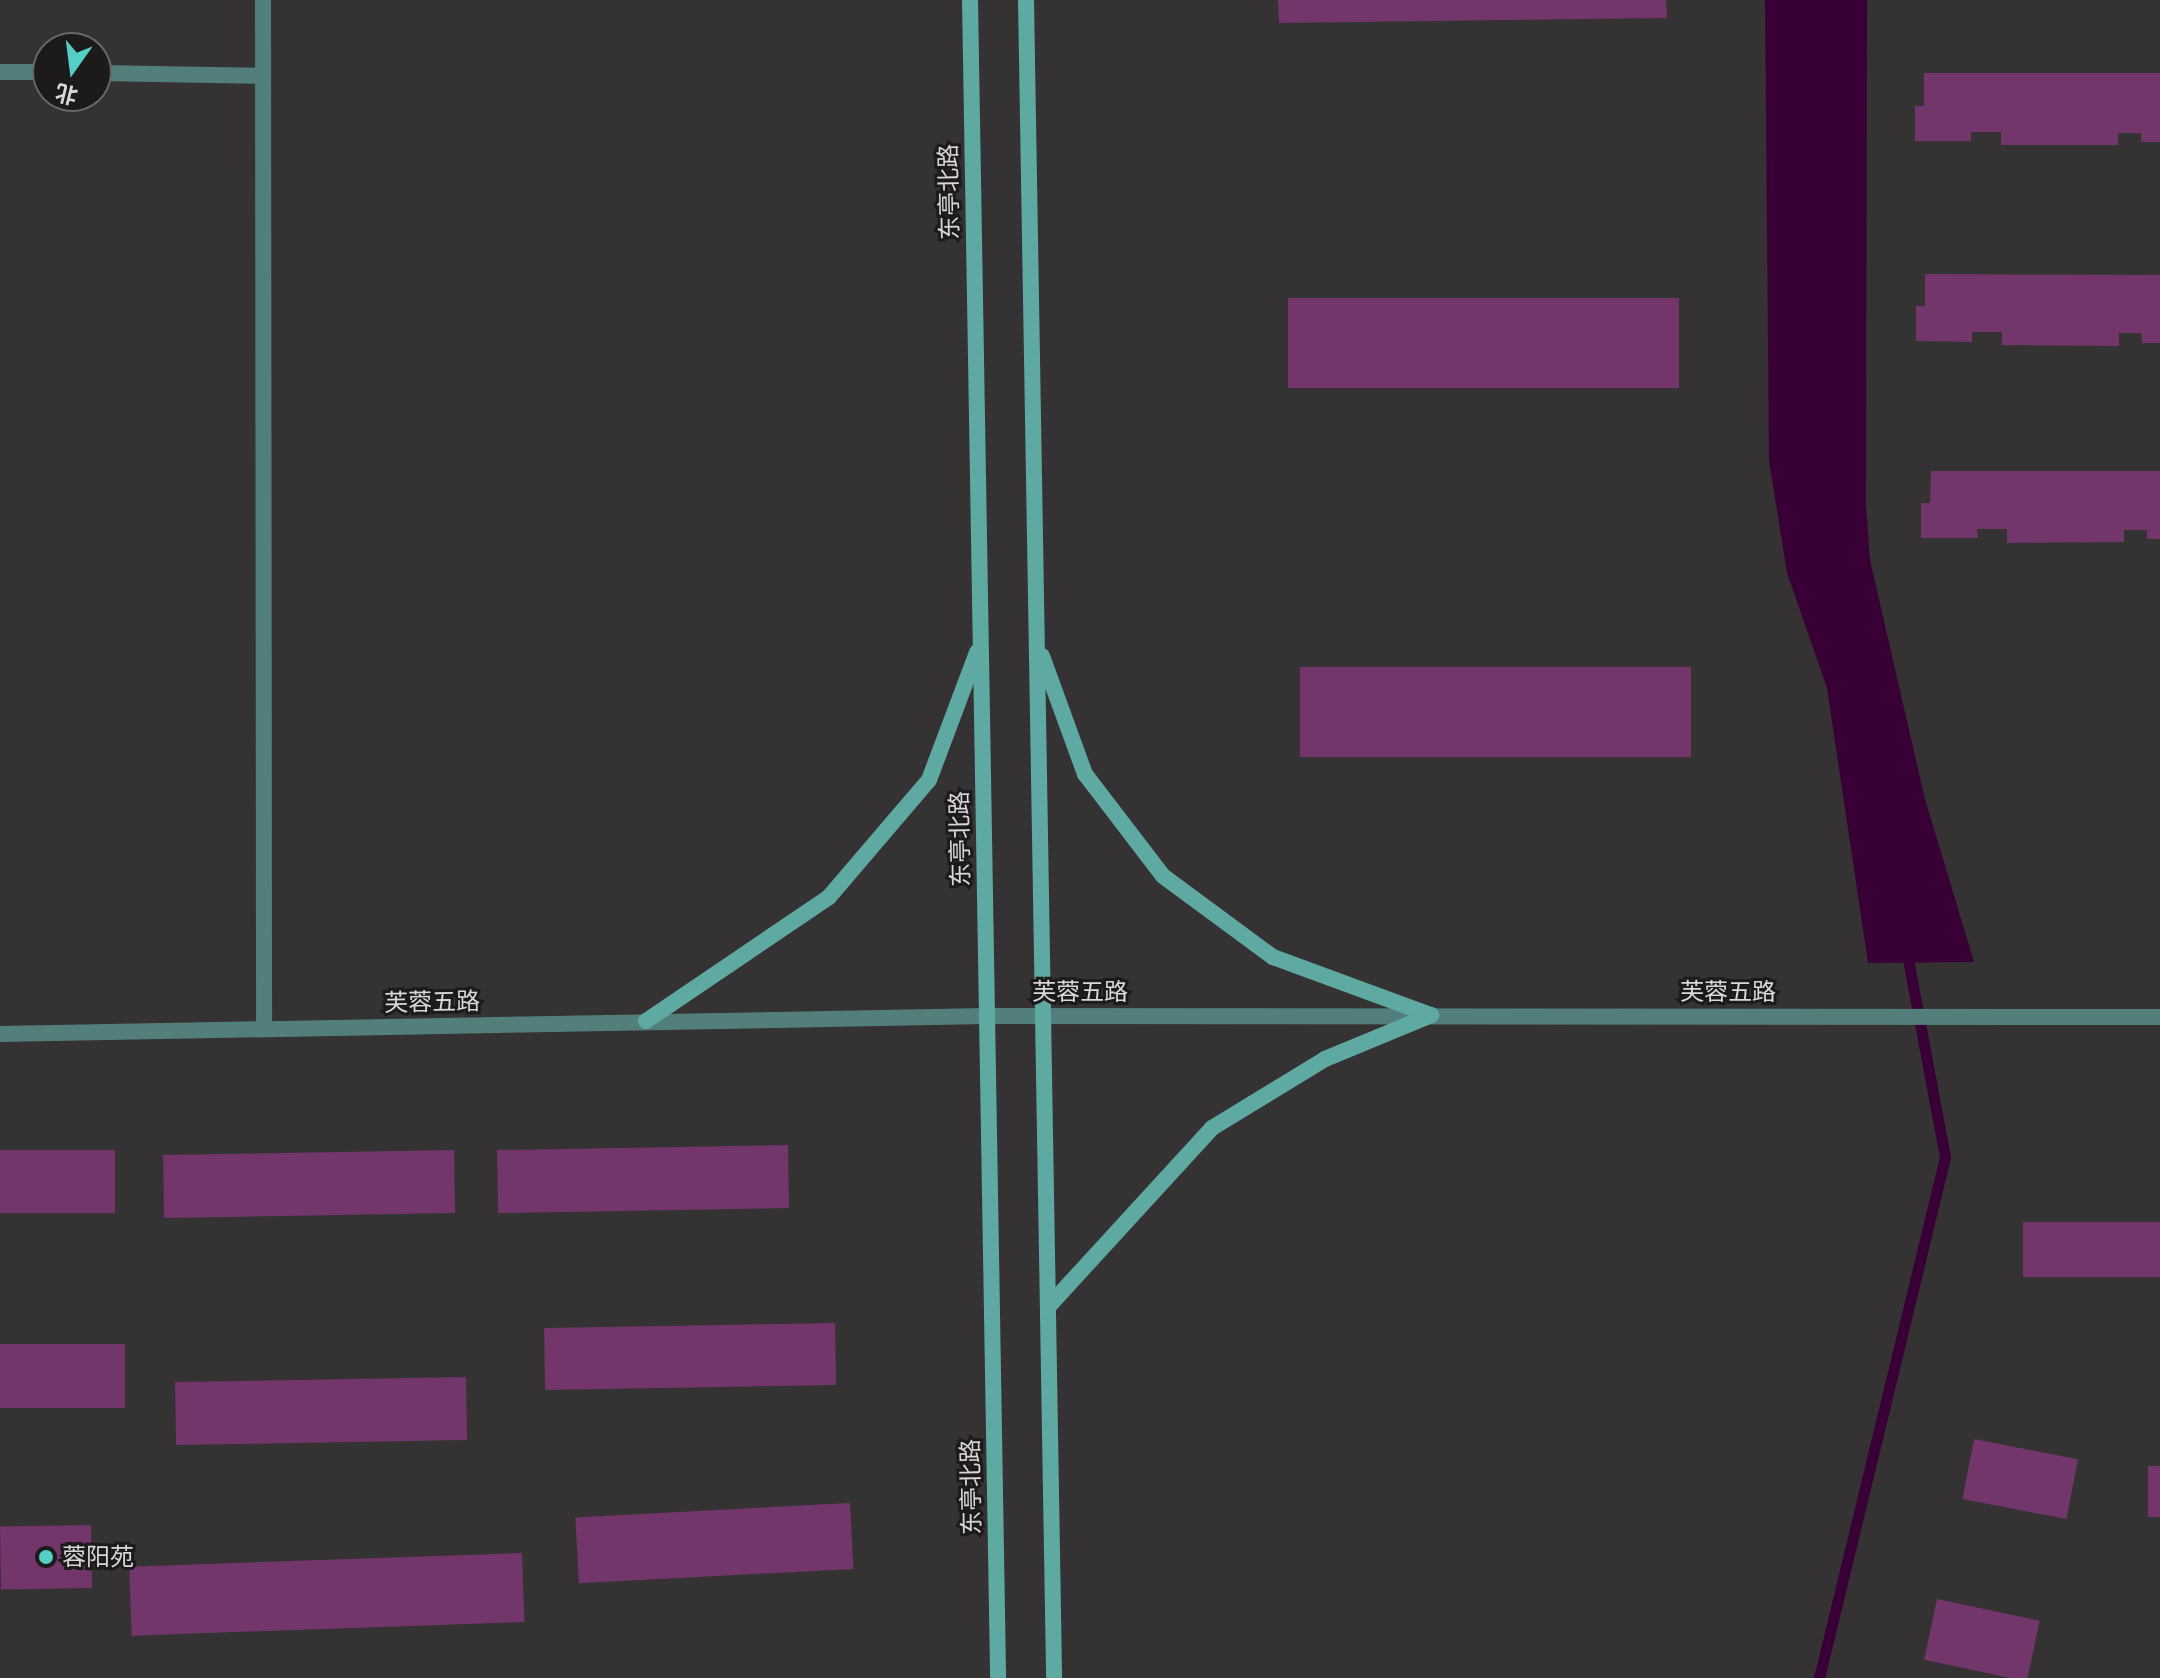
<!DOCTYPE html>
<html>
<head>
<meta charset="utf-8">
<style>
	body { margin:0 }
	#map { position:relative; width:2160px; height:1678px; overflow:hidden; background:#353234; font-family:Poppins,"Noto Sans SC",sans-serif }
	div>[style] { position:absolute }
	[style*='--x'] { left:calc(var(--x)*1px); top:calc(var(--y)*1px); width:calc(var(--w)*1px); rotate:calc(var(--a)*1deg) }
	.water>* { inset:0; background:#390035 }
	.stream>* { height:11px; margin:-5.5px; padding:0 5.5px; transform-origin:5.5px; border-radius:5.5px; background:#390035 }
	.building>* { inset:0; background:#72366a; transform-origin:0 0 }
	.minor>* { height:16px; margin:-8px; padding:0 8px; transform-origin:8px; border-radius:8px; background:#527f7b }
	.tertiary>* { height:16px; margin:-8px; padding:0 8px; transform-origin:8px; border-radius:8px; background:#527f7b }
	.secondary>* { height:16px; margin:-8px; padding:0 8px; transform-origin:8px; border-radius:8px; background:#5fa9a3 }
	.dots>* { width:22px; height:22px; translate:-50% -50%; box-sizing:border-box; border:4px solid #1c1a1b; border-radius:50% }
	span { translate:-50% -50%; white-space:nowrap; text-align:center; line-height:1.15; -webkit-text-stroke:6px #1c1a1b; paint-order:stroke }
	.street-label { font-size:24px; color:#d9d7d9 }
	.poi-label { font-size:24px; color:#d9d7d9 }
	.left { translate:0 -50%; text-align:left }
	.north { position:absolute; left:32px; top:32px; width:80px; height:80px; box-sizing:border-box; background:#1c1a1b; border:2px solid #686667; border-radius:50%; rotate:194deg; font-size:22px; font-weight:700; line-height:32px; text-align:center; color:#d9d7d9 }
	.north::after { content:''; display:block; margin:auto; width:28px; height:36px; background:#55cec5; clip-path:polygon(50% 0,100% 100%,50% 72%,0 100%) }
</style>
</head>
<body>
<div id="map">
	<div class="water">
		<i style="clip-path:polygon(1765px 0,1867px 0,1866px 504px,1870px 560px,1925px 799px,1974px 962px,1868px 963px,1827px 688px,1787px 573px,1769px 461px)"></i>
	</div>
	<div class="stream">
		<i style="--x:1819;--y:1678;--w:536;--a:-76.4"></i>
		<i style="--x:1945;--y:1157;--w:213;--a:-100.6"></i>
	</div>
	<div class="building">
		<i style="clip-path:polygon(1278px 0,1666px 0,1667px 18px,1279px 23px)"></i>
		<i style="clip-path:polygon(1924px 73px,2160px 73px,2160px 142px,2141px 142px,2141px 133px,2118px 133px,2118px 145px,2001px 145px,2001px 132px,1971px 132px,1971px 141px,1915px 141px,1915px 106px,1924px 106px)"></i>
		<i style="clip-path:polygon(1925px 274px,2160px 275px,2160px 343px,2142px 343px,2141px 333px,2119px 333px,2119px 346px,2002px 345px,2002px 332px,1972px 332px,1972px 342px,1916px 341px,1916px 306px,1925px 306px)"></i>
		<i style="left:1679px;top:298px;width:90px;height:391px;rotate:90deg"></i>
		<i style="clip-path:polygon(1931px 471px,2160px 471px,2160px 539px,2147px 539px,2147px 530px,2124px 530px,2124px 542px,2007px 543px,2007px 529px,1977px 529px,1978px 538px,1921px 538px,1921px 503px,1930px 503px)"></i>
		<i style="left:1691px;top:667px;width:90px;height:391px;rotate:90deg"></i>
		<i style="left:788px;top:1145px;width:63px;height:291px;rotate:89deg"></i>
		<i style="left:115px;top:1150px;width:63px;height:115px;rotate:90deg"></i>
		<i style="left:454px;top:1150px;width:63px;height:291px;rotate:89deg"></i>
		<i style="left:2160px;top:1222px;width:55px;height:137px;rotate:90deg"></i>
		<i style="left:835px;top:1323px;width:62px;height:291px;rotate:89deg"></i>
		<i style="left:125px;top:1344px;width:64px;height:125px;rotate:90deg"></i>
		<i style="left:466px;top:1377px;width:63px;height:291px;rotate:89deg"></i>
		<i style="left:1974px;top:1439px;width:106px;height:61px;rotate:11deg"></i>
		<i style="left:2148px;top:1466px;width:12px;height:51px"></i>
		<i style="left:850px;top:1503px;width:66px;height:275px;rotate:87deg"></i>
		<i style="left:91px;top:1525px;width:63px;height:91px;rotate:89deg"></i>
		<i style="left:522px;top:1553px;width:69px;height:393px;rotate:88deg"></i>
		<i style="left:1937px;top:1599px;width:105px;height:62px;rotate:12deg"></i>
	</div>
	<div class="minor">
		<i style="--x:263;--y:0;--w:1029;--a:89.94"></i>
		<i style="--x:0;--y:72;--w:48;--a:0"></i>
		<i style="--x:96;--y:73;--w:167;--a:1"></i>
	</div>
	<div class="tertiary">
		<i style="--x:0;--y:1034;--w:987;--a:-1.04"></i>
		<i style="--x:987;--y:1016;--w:1173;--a:0.05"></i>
	</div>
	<div class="secondary">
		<i style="--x:970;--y:0;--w:1678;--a:89.04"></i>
		<i style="--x:1026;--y:0;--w:1678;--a:89.04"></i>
		<i style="--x:1042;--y:656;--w:126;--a:70"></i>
		<i style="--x:1085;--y:774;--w:128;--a:52.6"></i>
		<i style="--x:1163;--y:876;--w:137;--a:36.4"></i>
		<i style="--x:1273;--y:957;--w:168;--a:20.2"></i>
		<i style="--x:646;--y:1021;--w:221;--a:-34.1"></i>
		<i style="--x:829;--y:897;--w:154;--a:-49.5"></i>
		<i style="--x:929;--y:780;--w:137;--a:-69.4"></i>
		<i style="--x:1048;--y:1307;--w:243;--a:-47.5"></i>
		<i style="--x:1212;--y:1128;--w:132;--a:-31.4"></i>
		<i style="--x:1325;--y:1059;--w:115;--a:-22.5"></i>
	</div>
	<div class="dots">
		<i style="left:46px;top:1557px;background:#55cec5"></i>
	</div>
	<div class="street-label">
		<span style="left:949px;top:192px;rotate:-91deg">东亭北路</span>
		<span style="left:960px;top:839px;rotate:-91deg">东亭北路</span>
		<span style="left:1080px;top:992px">芙蓉五路</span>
		<span style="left:1728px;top:992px">芙蓉五路</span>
		<span style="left:432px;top:1002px;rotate:-1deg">芙蓉五路</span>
		<span style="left:971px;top:1487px;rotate:-91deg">东亭北路</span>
	</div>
	<div class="poi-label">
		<span class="left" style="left:62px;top:1557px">蓉阳苑</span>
	</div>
	<div class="north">北</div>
</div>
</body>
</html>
